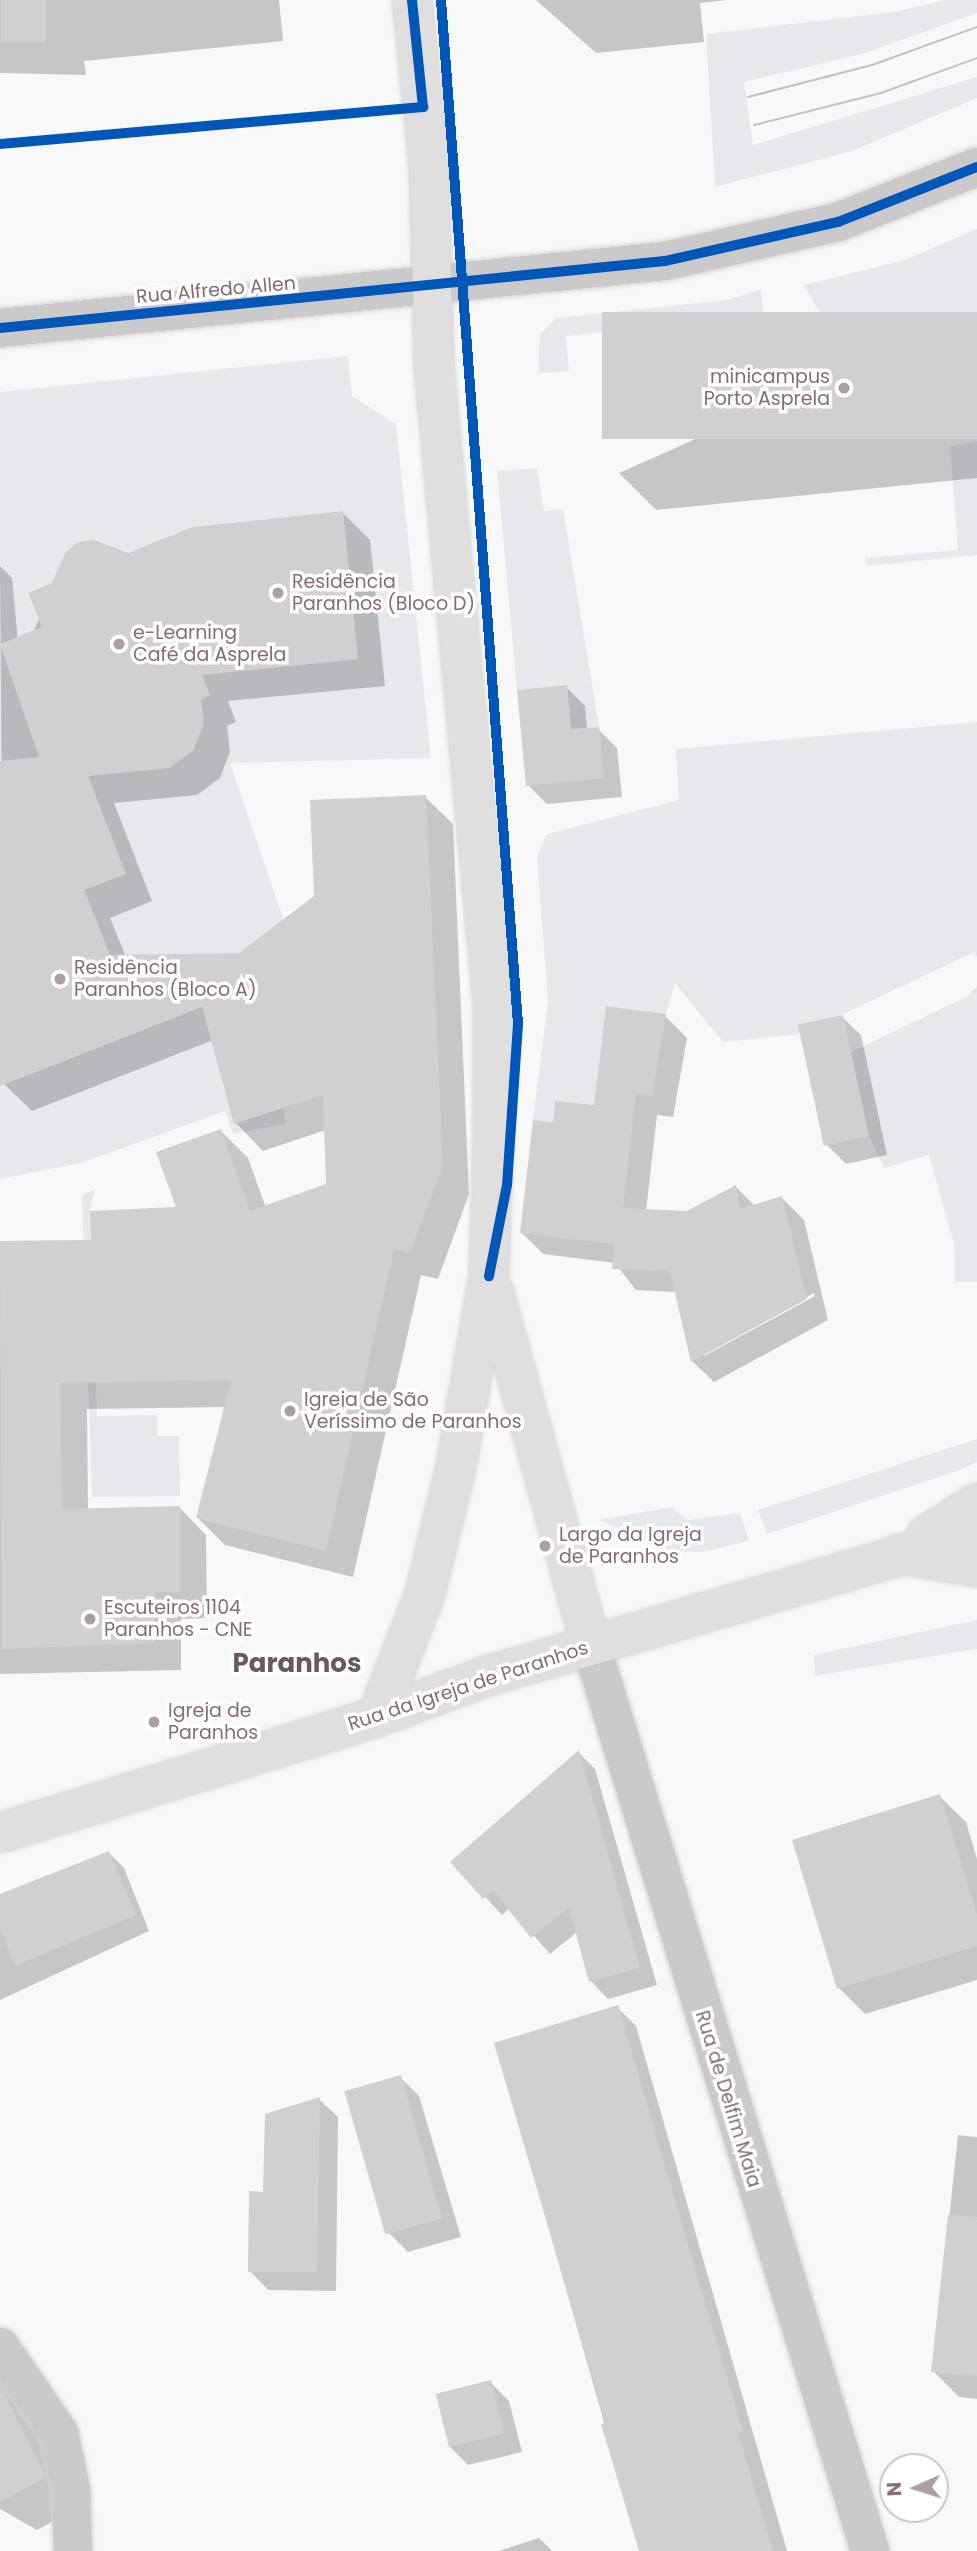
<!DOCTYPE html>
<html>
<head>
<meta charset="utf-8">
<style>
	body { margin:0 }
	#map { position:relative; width:977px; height:2551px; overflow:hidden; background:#f8f8f8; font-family:Poppins,sans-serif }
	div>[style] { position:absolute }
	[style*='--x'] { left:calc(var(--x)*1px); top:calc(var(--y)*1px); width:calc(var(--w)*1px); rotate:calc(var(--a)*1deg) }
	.green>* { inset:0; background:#e7e8eb }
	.shadow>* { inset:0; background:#0003 }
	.building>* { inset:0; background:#d2cfd0; transform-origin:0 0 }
	.roads { filter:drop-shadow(0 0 2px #d5d4d4) drop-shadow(0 0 2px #d5d4d4) }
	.minor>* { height:38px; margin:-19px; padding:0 19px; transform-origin:19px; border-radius:19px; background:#ccc9ca }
	.major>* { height:38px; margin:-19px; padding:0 19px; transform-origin:19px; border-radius:19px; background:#e0dedf }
	.highway>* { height:38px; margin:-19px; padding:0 19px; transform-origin:19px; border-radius:19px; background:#e0dedf }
	.tram>* { height:2px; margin:-1px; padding:0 1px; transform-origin:1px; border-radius:1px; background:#c2c0c1 }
	.cycleway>* { height:10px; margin:-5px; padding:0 5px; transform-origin:5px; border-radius:5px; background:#0057b8 }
	.dots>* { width:19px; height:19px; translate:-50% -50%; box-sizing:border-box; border:4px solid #fff; border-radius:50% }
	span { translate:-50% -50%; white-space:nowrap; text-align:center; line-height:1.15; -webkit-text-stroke:7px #fff; paint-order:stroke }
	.street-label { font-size:19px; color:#856c77 }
	.poi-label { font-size:19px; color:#856c77 }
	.right { translate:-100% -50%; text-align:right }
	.left { translate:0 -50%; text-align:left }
	.district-label { font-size:26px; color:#6b5961; font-weight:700 }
	.north { position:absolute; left:879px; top:2453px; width:70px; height:70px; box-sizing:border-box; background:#fff; border:2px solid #cec4c9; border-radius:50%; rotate:267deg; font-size:19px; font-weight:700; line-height:28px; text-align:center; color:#856c77 }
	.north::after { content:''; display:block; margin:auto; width:24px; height:32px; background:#ad9da4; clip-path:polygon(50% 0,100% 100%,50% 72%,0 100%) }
</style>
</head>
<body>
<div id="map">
	<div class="green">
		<i style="clip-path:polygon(945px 0,977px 0,977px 13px,862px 54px,744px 82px,753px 145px,977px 77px,977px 98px,852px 151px,715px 187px,706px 34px,894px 12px)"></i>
		<i style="clip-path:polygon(977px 229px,977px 312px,829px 327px,803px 285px,905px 260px)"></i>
		<i style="clip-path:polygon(761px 289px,763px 316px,566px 336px,569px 371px,538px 373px,540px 334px,556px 318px,727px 300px)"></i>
		<i style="clip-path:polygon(evenodd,348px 356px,352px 396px,396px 424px,431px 758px,230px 763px,300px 968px,278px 1052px,285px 1124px,233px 1134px,225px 1111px,81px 1163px,0 1179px,0 1078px,3px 1085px,139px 1031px,86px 894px,0 927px,6px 761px,0 761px,0 392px,348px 356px,343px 511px,358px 659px,213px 673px,198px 526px,343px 511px,348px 356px,94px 540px,118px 556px,149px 545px,210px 695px,201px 699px,193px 750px,169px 768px,140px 771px,89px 744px,28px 594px,61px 579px,65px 553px,94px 540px)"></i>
		<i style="clip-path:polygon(977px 441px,977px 555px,867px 566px,865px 558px,958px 550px,950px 446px)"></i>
		<i style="clip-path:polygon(537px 468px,544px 511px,563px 509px,599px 727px,571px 729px,567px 685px,517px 690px,497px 471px)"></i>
		<i style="clip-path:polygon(977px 722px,977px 957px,974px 952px,801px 1034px,723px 1042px,675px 983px,666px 1014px,606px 1006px,594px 1105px,555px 1102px,553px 1122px,533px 1120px,548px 1002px,537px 857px,547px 834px,679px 800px,676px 749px)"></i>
		<i style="clip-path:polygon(977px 986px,977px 1282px,955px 1282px,954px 1244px,929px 1155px,884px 1168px,869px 1136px,851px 1052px,968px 996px)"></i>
		<i style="clip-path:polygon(95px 1189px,90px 1211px,97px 1416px,157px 1415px,158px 1436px,179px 1436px,180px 1496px,92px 1497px,82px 1195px)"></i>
		<i style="clip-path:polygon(977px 1439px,977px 1462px,960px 1470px,767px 1534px,758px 1510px)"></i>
		<i style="clip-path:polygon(672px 1507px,688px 1520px,740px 1513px,749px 1541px,702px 1552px,672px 1551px,599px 1520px)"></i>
		<i style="clip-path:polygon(977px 1620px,977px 1649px,815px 1676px,814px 1655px)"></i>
	</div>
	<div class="shadow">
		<i style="clip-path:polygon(0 0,279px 0,283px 41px,84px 61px,86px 75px,0 73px)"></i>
		<i style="clip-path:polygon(536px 0,727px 0,700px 3px,704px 42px,596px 53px)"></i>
		<i style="clip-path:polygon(977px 314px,977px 478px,656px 510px,619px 473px)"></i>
		<i style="clip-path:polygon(343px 513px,370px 540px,385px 686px,228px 701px,236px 722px,227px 726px,230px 752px,220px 778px,197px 795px,114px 803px,152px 901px,110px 918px,126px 957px,239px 954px,316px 897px,425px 797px,453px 824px,469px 1194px,438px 1279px,421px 1275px,353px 1577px,225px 1545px,198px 1518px,226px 1407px,87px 1409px,88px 1510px,179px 1507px,206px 1535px,207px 1618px,181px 1619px,181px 1670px,0 1674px,0 1243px,93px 1242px,178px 1209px,221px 1131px,248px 1158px,266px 1208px,328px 1186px,326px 1130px,263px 1151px,236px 1123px,213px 1040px,32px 1111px,4px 1084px,0 566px,12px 578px,20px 664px,66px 554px,128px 554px)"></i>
		<i style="clip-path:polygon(566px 687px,585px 706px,587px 730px,598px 729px,617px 748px,622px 797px,547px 804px,528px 785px)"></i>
		<i style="clip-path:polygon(evenodd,665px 1016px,687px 1038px,673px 1117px,657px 1115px,646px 1211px,687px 1212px,736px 1187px,755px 1206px,782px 1198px,804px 1220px,828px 1320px,714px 1382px,692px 1361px,676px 1292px,636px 1290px,615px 1263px,543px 1254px,522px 1233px,554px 1124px,596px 1107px,665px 1016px,814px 1293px,815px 1296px,704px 1356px,704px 1352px,814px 1293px)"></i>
		<i style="clip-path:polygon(842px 1017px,861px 1035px,887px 1155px,846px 1164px,827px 1145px)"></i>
		<i style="clip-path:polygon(578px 1752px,595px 1769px,657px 1985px,608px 1999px,591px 1981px,577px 1932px,550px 1954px,510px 1908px,502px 1915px,453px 1862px)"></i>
		<i style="clip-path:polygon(939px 1796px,966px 1822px,977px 1859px,977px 1980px,865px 2014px,839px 1988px)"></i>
		<i style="clip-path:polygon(109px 1853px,124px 1868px,149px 1931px,0 2000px,0 1897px)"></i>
		<i style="clip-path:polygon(617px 2007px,636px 2026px,787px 2551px,641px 2551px,496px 2044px)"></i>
		<i style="clip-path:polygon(400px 2077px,419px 2096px,461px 2237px,408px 2252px,389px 2233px)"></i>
		<i style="clip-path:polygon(319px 2099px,338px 2117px,336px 2291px,268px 2290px,250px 2271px,265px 2194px)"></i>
		<i style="clip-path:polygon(958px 2135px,977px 2137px,977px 2399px,959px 2397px,933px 2371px)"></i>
		<i style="clip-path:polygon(0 2361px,76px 2509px,37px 2530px,0 2509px)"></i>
		<i style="clip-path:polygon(490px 2382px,509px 2401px,522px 2452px,468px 2465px,449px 2446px)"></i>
		<i style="clip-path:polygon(539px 2538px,552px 2551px,499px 2551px)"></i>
	</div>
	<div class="building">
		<i style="left:1px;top:0;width:45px;height:42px"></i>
		<i style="left:977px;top:312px;width:127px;height:375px;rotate:90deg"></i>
		<i style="clip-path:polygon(343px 511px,358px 659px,202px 675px,210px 695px,201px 699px,204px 724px,193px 751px,169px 768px,88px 776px,126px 874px,84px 890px,110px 955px,239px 953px,314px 896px,310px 800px,426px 795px,443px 1166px,410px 1253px,394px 1249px,326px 1551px,196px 1518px,231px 1380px,60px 1383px,62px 1509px,180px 1506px,180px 1592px,155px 1592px,155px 1643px,2px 1649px,0 1241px,91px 1240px,90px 1211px,176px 1207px,156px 1152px,221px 1129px,250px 1211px,326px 1184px,323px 1095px,234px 1124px,202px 1007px,0 1086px,0 761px,39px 757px,0 644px,42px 627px,28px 593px,52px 583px,65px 553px,78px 542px,94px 540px,128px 553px,193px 527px)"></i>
		<i style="clip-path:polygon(567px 685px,571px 729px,599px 727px,604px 778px,526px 786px,517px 690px)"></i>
		<i style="clip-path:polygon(606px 1006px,666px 1014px,652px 1096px,636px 1094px,623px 1208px,687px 1211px,736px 1185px,740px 1209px,782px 1196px,807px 1299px,691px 1362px,670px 1271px,612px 1269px,614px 1244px,520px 1233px,533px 1120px,553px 1122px,555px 1101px,594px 1105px)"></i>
		<i style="left:843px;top:1015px;width:124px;height:46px;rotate:78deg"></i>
		<i style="clip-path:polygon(579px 1750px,640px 1968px,589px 1982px,569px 1908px,531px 1938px,493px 1890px,483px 1899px,450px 1862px)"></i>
		<i style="clip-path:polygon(940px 1794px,977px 1915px,977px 1946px,837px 1989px,792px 1840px)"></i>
		<i style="clip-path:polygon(109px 1851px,136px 1915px,15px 1966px,0 1929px,0 1894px)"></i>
		<i style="clip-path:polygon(618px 2005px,743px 2432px,738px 2433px,773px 2551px,639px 2551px,601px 2424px,606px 2423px,494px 2043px)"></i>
		<i style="left:401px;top:2075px;width:149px;height:59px;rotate:74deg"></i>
		<i style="clip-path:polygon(320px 2097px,317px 2272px,248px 2272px,249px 2191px,263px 2192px,265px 2114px)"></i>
		<i style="clip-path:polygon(948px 2215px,977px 2217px,977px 2376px,931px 2372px)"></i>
		<i style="left:491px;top:2380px;width:55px;height:57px;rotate:76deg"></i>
		<i style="clip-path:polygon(0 2386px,46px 2477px,0 2502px)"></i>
	</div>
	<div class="roads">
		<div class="minor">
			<i style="--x:0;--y:328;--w:668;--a:-5.75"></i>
			<i style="--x:665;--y:261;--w:177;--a:-12.7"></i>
			<i style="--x:838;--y:222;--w:149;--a:-21.6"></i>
			<i style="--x:591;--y:1645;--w:948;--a:72.88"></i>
			<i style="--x:0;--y:2347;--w:104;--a:55.5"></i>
			<i style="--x:59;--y:2433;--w:57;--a:77.9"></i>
			<i style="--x:71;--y:2489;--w:62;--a:88.2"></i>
		</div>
		<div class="major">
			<i style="--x:494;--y:1293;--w:365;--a:74.6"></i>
			<i style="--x:926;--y:1536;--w:61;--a:-32.9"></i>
			<i style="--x:377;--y:1717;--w:132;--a:-68.7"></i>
			<i style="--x:425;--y:1594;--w:131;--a:-76.3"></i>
			<i style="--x:456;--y:1467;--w:194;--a:-80.2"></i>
			<i style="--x:489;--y:1276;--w:141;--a:-88.4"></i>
			<i style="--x:493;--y:1135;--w:132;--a:-90"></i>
			<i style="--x:493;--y:1003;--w:640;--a:-95.29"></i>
			<i style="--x:434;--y:366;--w:200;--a:-91.4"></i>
			<i style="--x:429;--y:166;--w:167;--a:-95.8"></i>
			<i style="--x:0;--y:1833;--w:394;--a:-17.1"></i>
			<i style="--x:377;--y:1717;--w:114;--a:-20.5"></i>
			<i style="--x:484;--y:1677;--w:514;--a:-16.28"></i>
		</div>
		<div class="highway">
			<i style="--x:899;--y:1554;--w:79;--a:9.5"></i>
		</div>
	</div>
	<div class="tram">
		<i style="--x:748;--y:97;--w:128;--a:-14.5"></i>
		<i style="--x:872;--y:65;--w:112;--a:-19.9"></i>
		<i style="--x:754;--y:125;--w:131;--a:-14.1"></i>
		<i style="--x:881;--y:93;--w:102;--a:-20"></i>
	</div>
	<div class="cycleway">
		<i style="--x:441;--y:0;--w:1027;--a:85.7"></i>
		<i style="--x:518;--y:1024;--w:161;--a:93.9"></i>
		<i style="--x:507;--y:1185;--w:93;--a:101.2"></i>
		<i style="--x:0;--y:144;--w:425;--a:-5"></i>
		<i style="--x:423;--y:107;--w:108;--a:-95.9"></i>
		<i style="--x:0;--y:328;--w:668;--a:-5.75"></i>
		<i style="--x:665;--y:261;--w:177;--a:-12.7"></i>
		<i style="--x:838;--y:222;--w:149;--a:-21.6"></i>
	</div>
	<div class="dots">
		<i style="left:844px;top:388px;background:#ad9da4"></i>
		<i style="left:278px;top:593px;background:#ad9da4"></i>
		<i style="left:119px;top:644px;background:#ad9da4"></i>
		<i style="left:60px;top:979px;background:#ad9da4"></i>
		<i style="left:290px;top:1411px;background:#ad9da4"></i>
		<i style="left:545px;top:1546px;background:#ad9da4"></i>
		<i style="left:90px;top:1619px;background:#ad9da4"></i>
		<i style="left:154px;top:1722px;background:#ad9da4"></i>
	</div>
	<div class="street-label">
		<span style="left:216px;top:290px;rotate:-5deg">Rua Alfredo Allen</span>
		<span style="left:468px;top:1686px;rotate:-18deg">Rua da Igreja de Paranhos</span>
		<span style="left:728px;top:2099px;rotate:73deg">Rua de Delfim Maia</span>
	</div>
	<div class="poi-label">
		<span class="right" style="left:830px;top:388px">minicampus<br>Porto Asprela</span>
		<span class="left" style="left:292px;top:593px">Residência<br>Paranhos (Bloco D)</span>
		<span class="left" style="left:133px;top:644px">e-Learning<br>Café da Asprela</span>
		<span class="left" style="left:74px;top:979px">Residência<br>Paranhos (Bloco A)</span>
		<span class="left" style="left:304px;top:1411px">Igreja de São<br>Veríssimo de Paranhos</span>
		<span class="left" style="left:559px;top:1546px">Largo da Igreja<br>de Paranhos</span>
		<span class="left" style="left:104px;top:1619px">Escuteiros 1104<br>Paranhos - CNE</span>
		<span class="left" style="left:168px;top:1722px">Igreja de<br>Paranhos</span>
	</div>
	<div class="district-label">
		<span style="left:297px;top:1664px">Paranhos</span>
	</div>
	<div class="north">N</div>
</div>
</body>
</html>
